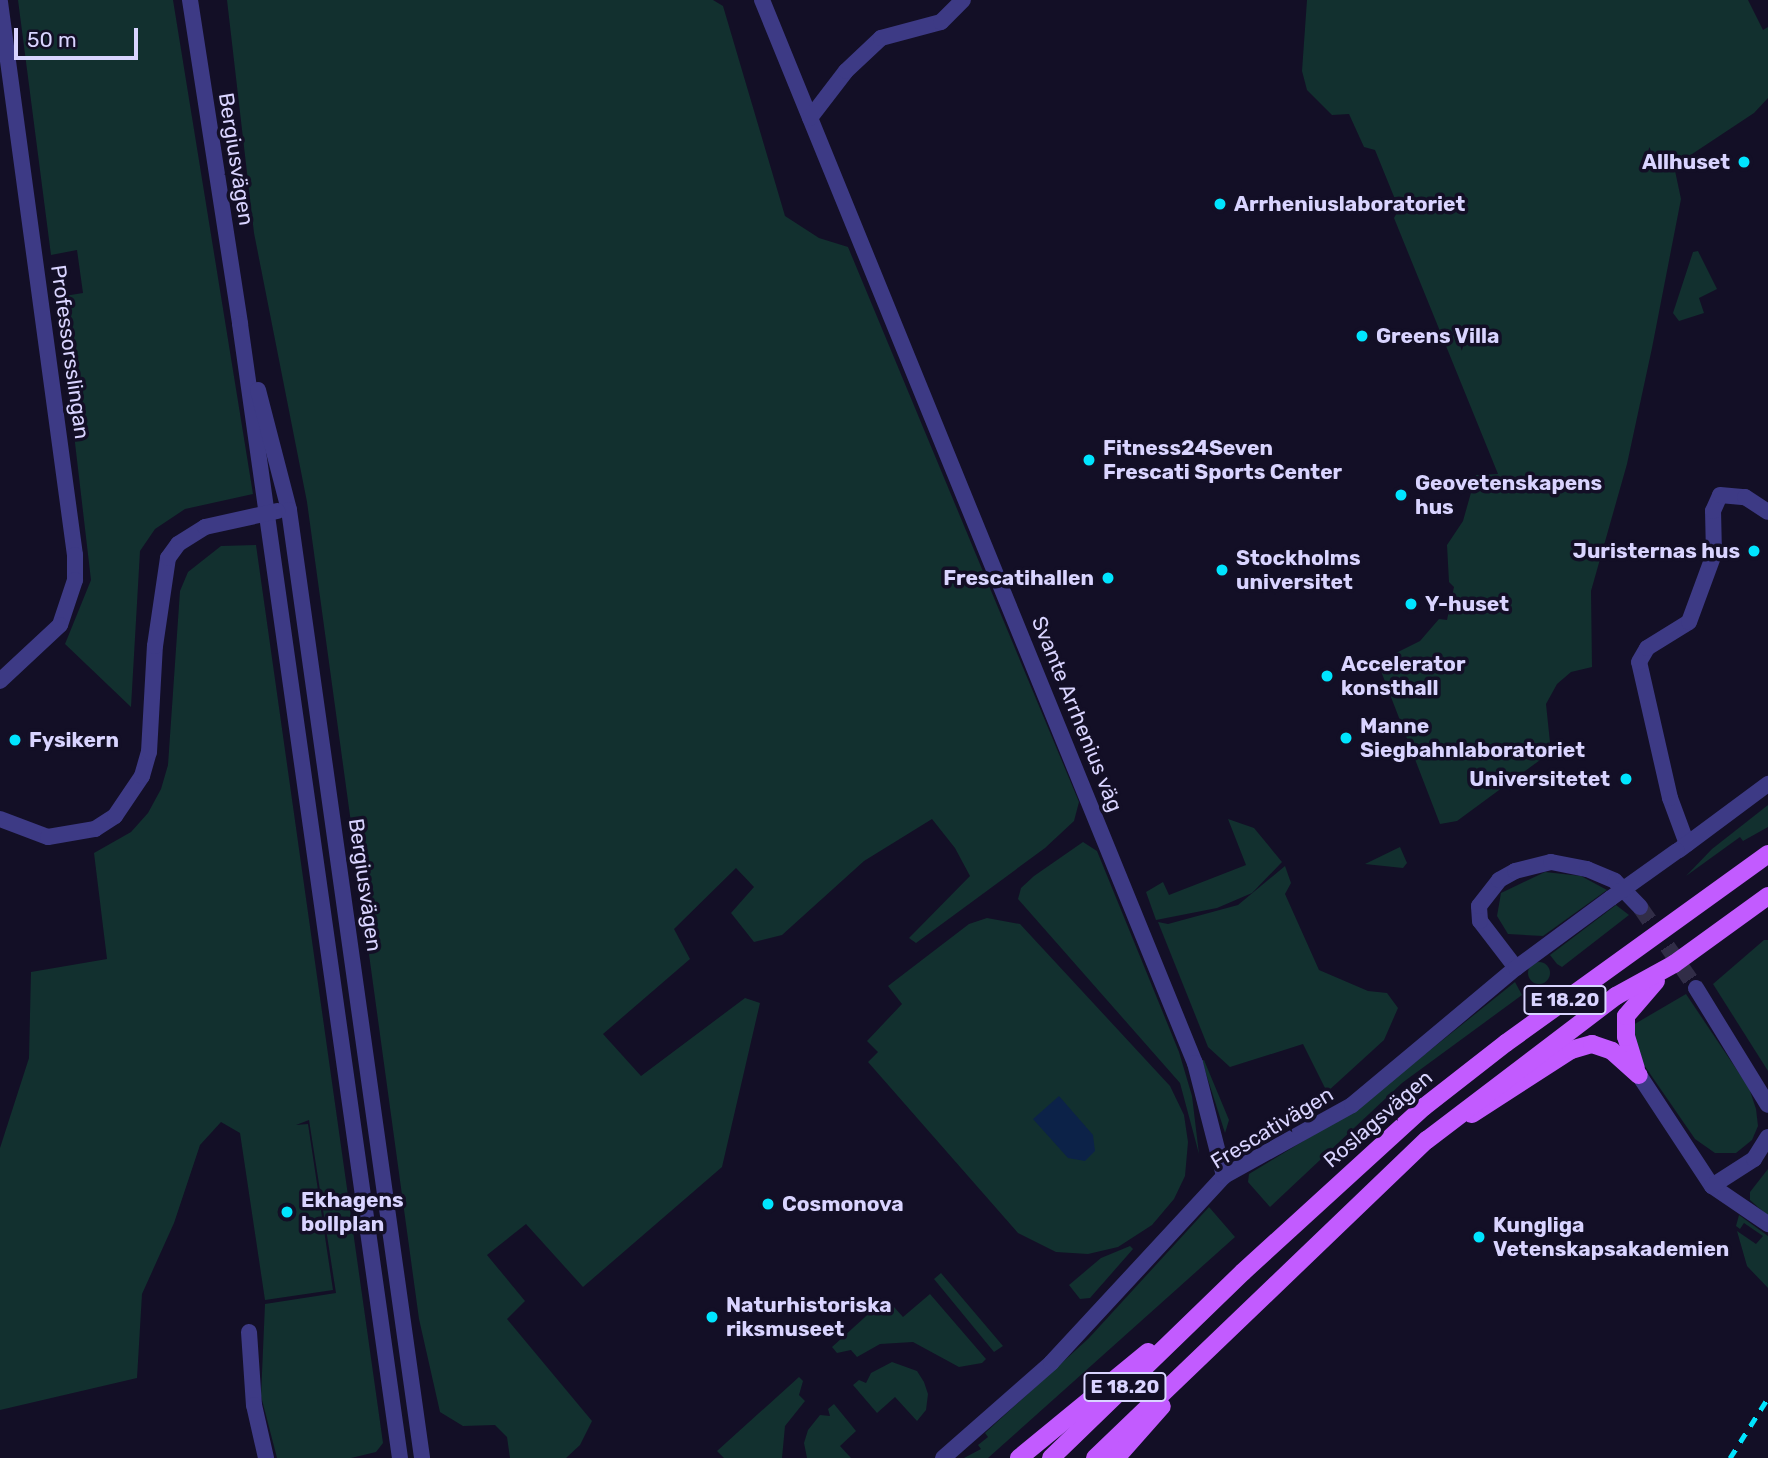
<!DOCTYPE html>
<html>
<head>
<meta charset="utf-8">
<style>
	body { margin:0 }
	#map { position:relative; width:1768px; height:1458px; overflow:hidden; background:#130f26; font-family:Rubik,sans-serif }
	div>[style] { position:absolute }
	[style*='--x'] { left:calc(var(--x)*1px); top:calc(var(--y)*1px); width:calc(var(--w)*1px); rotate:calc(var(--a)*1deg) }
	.green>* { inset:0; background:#12302f }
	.round { border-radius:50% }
	.water>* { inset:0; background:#0c2248 }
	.minor-tunnel>* { height:16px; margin-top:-8px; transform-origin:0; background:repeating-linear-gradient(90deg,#312d47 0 16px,transparent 0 24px) }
	.minor>* { height:16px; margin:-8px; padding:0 8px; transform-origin:8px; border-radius:8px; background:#3d3a85 }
	.major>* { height:18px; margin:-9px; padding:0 9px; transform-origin:9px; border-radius:9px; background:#c25bff }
	.rail>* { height:5px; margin-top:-2.5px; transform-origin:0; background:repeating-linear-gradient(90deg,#00e5ff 0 10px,transparent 0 19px) }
	.minor-bridge>* { height:16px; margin:-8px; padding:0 8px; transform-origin:8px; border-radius:8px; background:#3d3a85 }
	.dots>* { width:19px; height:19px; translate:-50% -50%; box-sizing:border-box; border:4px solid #130f26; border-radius:50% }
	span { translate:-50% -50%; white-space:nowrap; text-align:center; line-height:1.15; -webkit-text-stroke:7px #130f26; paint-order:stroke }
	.shield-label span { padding:2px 5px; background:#130f26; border:2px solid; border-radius:5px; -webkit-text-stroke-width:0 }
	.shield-label { font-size:19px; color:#d9d4ff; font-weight:700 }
	.street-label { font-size:21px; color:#d9d4ff }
	.poi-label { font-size:21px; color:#d9d4ff; font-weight:700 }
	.right { translate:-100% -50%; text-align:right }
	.left { translate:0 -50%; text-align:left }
	.scale { position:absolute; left:14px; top:28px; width:124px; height:32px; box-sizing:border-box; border:4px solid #d9d4ff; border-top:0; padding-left:9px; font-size:21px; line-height:24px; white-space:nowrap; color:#d9d4ff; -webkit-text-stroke:5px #130f26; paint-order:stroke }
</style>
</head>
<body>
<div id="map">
	<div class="green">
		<i style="clip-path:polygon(18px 0,173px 0,253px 494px,185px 509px,155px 529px,140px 551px,131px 707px,65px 644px,91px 580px,58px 297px,83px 293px,77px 250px,51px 255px)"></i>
		<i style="clip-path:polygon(227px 0,713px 0,723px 6px,785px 216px,819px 238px,848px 247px,1079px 802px,1074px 821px,1045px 848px,916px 943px,909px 938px,970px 876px,955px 848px,932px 819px,864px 861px,782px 935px,754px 942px,731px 913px,754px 887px,736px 868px,674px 929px,690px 959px,603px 1034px,641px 1076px,745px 998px,760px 1003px,722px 1167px,583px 1287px,526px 1224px,487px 1255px,525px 1301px,507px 1319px,592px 1421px,580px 1445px,566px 1458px,510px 1458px,507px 1437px,495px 1425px,463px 1426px,440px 1412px,419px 1319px,307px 502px,254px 233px)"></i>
		<i style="clip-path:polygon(1307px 0,1748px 0,1763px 30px,1768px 27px,1768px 98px,1754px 113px,1674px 166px,1681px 199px,1652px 348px,1627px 464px,1591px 591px,1592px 667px,1571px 672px,1557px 684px,1546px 704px,1551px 752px,1457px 821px,1440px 824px,1379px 666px,1392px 663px,1392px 655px,1420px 641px,1439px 619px,1447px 620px,1454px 587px,1449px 582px,1447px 545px,1463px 521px,1476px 475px,1498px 474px,1394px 218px,1399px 209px,1375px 150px,1364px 147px,1349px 114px,1332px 115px,1307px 90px,1302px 71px)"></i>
		<i style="clip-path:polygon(1698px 251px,1717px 289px,1699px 298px,1704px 313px,1679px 321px,1673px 313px,1693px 252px)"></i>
		<i style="clip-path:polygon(256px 545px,383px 1443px,376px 1452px,351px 1458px,277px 1458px,261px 1396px,265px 1304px,336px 1293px,309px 1120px,296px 1125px,308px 1124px,333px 1290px,265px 1300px,240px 1133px,221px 1122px,200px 1145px,174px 1223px,142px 1294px,137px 1378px,0 1410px,0 1148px,29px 1058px,31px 972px,107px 959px,94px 853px,131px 832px,148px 813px,161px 789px,168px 765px,180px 591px,188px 572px,221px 546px)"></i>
		<i style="clip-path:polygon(1768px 805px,1768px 827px,1743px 841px,1740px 837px,1686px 876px,1712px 849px)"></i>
		<i style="clip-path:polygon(1228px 819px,1254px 828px,1282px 862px,1252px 893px,1217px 908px,1156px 920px,1146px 892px,1163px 882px,1169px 895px,1246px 865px)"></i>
		<i style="clip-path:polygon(1083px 842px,1097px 851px,1179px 1052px,1192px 1096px,1199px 1154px,1180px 1083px,1018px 899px,1021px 888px,1034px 876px)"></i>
		<i style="clip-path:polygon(1400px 847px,1407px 863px,1403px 868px,1365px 864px)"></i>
		<i style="clip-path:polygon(1285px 866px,1291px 883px,1285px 894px,1319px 970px,1368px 991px,1387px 993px,1398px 1008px,1384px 1040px,1327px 1092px,1303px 1044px,1230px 1067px,1208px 1047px,1158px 922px,1168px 924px,1238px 905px)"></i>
		<i style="clip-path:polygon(1545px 872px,1581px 876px,1607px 890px,1543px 936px,1508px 934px,1497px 916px,1501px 893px)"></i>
		<i style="clip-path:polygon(1616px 905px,1629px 915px,1562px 967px,1557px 964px,1550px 955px)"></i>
		<i style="clip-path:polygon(987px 918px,1020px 924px,1170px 1086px,1184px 1115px,1188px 1142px,1185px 1176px,1174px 1199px,1152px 1225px,1118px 1247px,1088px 1254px,1056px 1252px,1018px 1233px,868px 1062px,878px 1052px,867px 1041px,902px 1004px,888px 986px,969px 924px)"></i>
		<i style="clip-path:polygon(1764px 940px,1768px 940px,1768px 1071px,1713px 984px)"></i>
		<i class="round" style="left:1528px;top:962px;width:22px;height:22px"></i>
		<i style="clip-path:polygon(1515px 982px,1522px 995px,1402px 1083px,1270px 1207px,1248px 1182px,1249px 1174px,1358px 1108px)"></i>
		<i style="clip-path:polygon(1686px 994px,1749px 1088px,1756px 1109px,1758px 1126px,1752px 1140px,1736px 1153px,1715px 1153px,1695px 1139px,1635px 1052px,1633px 1025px)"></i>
		<i style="clip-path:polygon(1204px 1060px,1229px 1120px,1225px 1133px,1202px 1061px)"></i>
		<i style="clip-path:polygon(1768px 1169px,1768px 1216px,1750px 1200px,1750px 1192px)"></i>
		<i style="clip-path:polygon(1209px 1207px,1235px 1237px,988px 1458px,964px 1458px,981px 1449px,978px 1445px,988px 1437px,985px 1433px,1089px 1338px)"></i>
		<i style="clip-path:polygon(1739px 1215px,1768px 1236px,1768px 1288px,1747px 1266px,1737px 1231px,1756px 1244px,1763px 1236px,1744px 1223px,1740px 1229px,1736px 1226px)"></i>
		<i style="clip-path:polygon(1130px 1246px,1133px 1249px,1090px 1298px,1080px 1299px,1069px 1285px,1101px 1258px)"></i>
		<i style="clip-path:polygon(941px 1273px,1003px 1346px,994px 1352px,934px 1279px)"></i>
		<i style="clip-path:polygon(930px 1294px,986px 1359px,982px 1363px,959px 1367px,913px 1342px,880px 1344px,857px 1357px,851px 1350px,837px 1353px,832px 1347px,886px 1298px,903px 1317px)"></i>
		<i style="clip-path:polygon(892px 1362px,917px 1371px,924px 1382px,928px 1394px,926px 1410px,917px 1421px,895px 1397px,877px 1413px,853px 1385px,859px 1380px,866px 1383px,871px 1373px)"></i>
		<i style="clip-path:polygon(799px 1377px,803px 1381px,799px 1395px,805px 1401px,785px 1426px,782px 1458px,724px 1458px,717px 1451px)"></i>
		<i style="clip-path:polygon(834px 1404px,856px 1431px,840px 1446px,851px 1458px,807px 1458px,804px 1443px,808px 1430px,820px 1415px,830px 1416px,828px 1409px)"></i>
	</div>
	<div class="water">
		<i style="clip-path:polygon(1059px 1096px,1093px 1135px,1095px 1151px,1085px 1161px,1068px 1158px,1033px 1119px)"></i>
	</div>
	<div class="minor-tunnel">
		<i style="--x:1640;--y:907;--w:98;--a:55.3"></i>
	</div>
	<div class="minor">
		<i style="--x:190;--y:0;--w:328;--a:81.2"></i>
		<i style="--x:240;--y:324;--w:1145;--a:81.97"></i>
		<i style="--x:762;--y:0;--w:1148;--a:67.84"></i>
		<i style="--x:1195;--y:1063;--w:117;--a:75.6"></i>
		<i style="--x:0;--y:2;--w:558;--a:82.28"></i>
		<i style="--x:75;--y:555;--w:25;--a:90"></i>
		<i style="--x:75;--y:580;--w:47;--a:108.4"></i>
		<i style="--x:60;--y:625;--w:82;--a:137"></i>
		<i style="--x:810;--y:118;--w:59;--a:-52.5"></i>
		<i style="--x:846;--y:71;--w:48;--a:-43.3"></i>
		<i style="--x:881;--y:38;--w:62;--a:-14.9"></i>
		<i style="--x:941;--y:22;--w:31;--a:-45"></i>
		<i style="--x:258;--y:390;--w:124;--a:75.5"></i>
		<i style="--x:289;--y:510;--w:957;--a:82.01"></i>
		<i style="--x:0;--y:819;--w:51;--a:20.6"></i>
		<i style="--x:48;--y:837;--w:48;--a:-9.7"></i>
		<i style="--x:95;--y:829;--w:24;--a:-33"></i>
		<i style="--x:115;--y:816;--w:48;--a:-56"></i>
		<i style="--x:142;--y:776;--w:25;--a:-74"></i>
		<i style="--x:149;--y:752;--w:106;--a:-86.8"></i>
		<i style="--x:155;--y:646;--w:89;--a:-81.6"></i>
		<i style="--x:168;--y:558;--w:17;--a:-54"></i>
		<i style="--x:178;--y:544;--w:32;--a:-32"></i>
		<i style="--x:205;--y:527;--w:74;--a:-12.5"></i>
		<i style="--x:1687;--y:844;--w:49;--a:-110.3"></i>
		<i style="--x:1670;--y:798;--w:139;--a:-102.8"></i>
		<i style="--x:1639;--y:662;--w:16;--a:-60"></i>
		<i style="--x:1647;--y:648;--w:49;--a:-31.8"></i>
		<i style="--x:1689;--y:622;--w:72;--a:-69.8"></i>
		<i style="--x:1714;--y:554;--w:43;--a:-91.3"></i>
		<i style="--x:1713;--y:511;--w:17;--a:-66"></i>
		<i style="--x:1720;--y:495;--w:25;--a:5"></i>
		<i style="--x:1745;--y:497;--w:27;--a:33"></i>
		<i style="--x:1679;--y:850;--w:111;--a:-36.6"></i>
		<i style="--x:1516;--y:968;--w:59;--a:-127.5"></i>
		<i style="--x:1480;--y:921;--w:15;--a:-94"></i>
		<i style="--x:1479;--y:906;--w:33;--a:-52"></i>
		<i style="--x:1499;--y:880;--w:18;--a:-29"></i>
		<i style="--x:1515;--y:871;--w:37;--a:-14"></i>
		<i style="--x:1551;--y:862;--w:37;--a:11"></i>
		<i style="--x:1587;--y:869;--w:30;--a:23"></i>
		<i style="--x:1615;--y:881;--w:36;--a:46"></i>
		<i style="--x:1696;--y:988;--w:137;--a:58.4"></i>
		<i style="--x:1639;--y:1075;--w:133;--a:56.7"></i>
		<i style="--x:1712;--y:1186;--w:68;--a:34.2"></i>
		<i style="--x:1712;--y:1186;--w:50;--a:-32.7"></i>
		<i style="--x:1754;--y:1159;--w:26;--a:-58"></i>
		<i style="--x:249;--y:1332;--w:73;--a:86.1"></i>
		<i style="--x:254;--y:1405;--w:54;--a:77.2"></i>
		<i style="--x:943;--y:1458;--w:144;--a:-41.3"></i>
		<i style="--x:1051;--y:1363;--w:255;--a:-47.2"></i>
		<i style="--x:1224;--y:1176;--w:146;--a:-29"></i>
		<i style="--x:1352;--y:1105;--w:214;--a:-39.9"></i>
		<i style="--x:1516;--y:968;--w:118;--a:-36.4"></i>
	</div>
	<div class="major">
		<i style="--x:1636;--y:1069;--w:34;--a:-107"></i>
		<i style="--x:1626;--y:1037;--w:21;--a:-90"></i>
		<i style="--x:1626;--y:1016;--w:46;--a:-49.4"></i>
		<i style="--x:1472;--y:1114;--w:118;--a:-32.9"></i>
		<i style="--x:1571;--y:1050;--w:22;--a:-16"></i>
		<i style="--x:1592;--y:1044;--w:21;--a:19"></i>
		<i style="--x:1612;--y:1051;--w:36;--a:42"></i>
		<i style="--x:1019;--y:1458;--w:167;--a:-39.4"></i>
		<i style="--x:1051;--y:1458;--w:267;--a:-44.1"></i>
		<i style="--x:1243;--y:1272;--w:245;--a:-42.4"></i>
		<i style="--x:1424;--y:1107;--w:104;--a:-38"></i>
		<i style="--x:1506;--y:1043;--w:323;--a:-35.8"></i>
		<i style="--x:1095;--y:1458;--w:460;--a:-43.8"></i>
		<i style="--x:1427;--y:1140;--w:238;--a:-37.3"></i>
		<i style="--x:1616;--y:996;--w:66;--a:-28.9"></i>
		<i style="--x:1674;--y:964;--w:116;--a:-35.9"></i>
		<i style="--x:1116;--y:1458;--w:69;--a:-48.5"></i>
	</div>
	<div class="rail">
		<i style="--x:1730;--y:1458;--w:71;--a:-57.7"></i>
	</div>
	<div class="minor-bridge">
		<i style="--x:1611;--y:898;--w:81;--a:-35.5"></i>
	</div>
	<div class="dots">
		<i style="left:1744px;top:162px;background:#00e5ff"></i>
		<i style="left:1220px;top:204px;background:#00e5ff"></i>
		<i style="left:1362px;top:336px;background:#00e5ff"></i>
		<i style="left:1089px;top:460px;background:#00e5ff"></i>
		<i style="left:1401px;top:495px;background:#00e5ff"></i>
		<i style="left:1754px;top:551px;background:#00e5ff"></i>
		<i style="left:1222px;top:570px;background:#00e5ff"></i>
		<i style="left:1108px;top:578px;background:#00e5ff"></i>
		<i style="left:1411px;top:604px;background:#00e5ff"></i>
		<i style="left:1327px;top:676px;background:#00e5ff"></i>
		<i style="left:1346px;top:738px;background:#00e5ff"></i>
		<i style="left:15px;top:740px;background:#00e5ff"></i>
		<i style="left:1626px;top:779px;background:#00e5ff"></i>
		<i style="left:768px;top:1204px;background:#00e5ff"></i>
		<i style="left:287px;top:1212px;background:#00e5ff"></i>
		<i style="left:1479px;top:1237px;background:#00e5ff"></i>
		<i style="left:712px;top:1317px;background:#00e5ff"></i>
	</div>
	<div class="shield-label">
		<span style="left:1565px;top:1000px">E 18.20</span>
		<span style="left:1125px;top:1387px">E 18.20</span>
	</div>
	<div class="street-label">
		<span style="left:236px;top:159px;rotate:81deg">Bergiusvägen</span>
		<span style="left:70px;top:352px;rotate:82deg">Professorsslingan</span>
		<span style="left:1077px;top:714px;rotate:68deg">Svante Arrhenius väg</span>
		<span style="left:365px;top:885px;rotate:82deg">Bergiusvägen</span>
		<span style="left:1378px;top:1119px;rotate:-41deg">Roslagsvägen</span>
		<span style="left:1272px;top:1128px;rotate:-31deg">Frescativägen</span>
	</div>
	<div class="poi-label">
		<span class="right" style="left:1730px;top:162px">Allhuset</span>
		<span class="left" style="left:1234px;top:204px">Arrheniuslaboratoriet</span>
		<span class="left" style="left:1376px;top:336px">Greens Villa</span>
		<span class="left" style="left:1103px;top:460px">Fitness24Seven<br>Frescati Sports Center</span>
		<span class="left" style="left:1415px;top:495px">Geovetenskapens<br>hus</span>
		<span class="right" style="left:1740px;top:551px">Juristernas hus</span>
		<span class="left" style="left:1236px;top:570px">Stockholms<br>universitet</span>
		<span class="right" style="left:1094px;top:578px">Frescatihallen</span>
		<span class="left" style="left:1425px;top:604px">Y-huset</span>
		<span class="left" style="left:1341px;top:676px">Accelerator<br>konsthall</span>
		<span class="left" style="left:1360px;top:738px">Manne<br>Siegbahnlaboratoriet</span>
		<span class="left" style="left:29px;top:740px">Fysikern</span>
		<span class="right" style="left:1610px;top:779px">Universitetet</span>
		<span class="left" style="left:301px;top:1212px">Ekhagens<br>bollplan</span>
		<span class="left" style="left:782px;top:1204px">Cosmonova</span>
		<span class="left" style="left:1493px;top:1237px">Kungliga<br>Vetenskapsakademien</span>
		<span class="left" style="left:726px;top:1317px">Naturhistoriska<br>riksmuseet</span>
	</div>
	<div class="scale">50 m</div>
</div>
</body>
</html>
